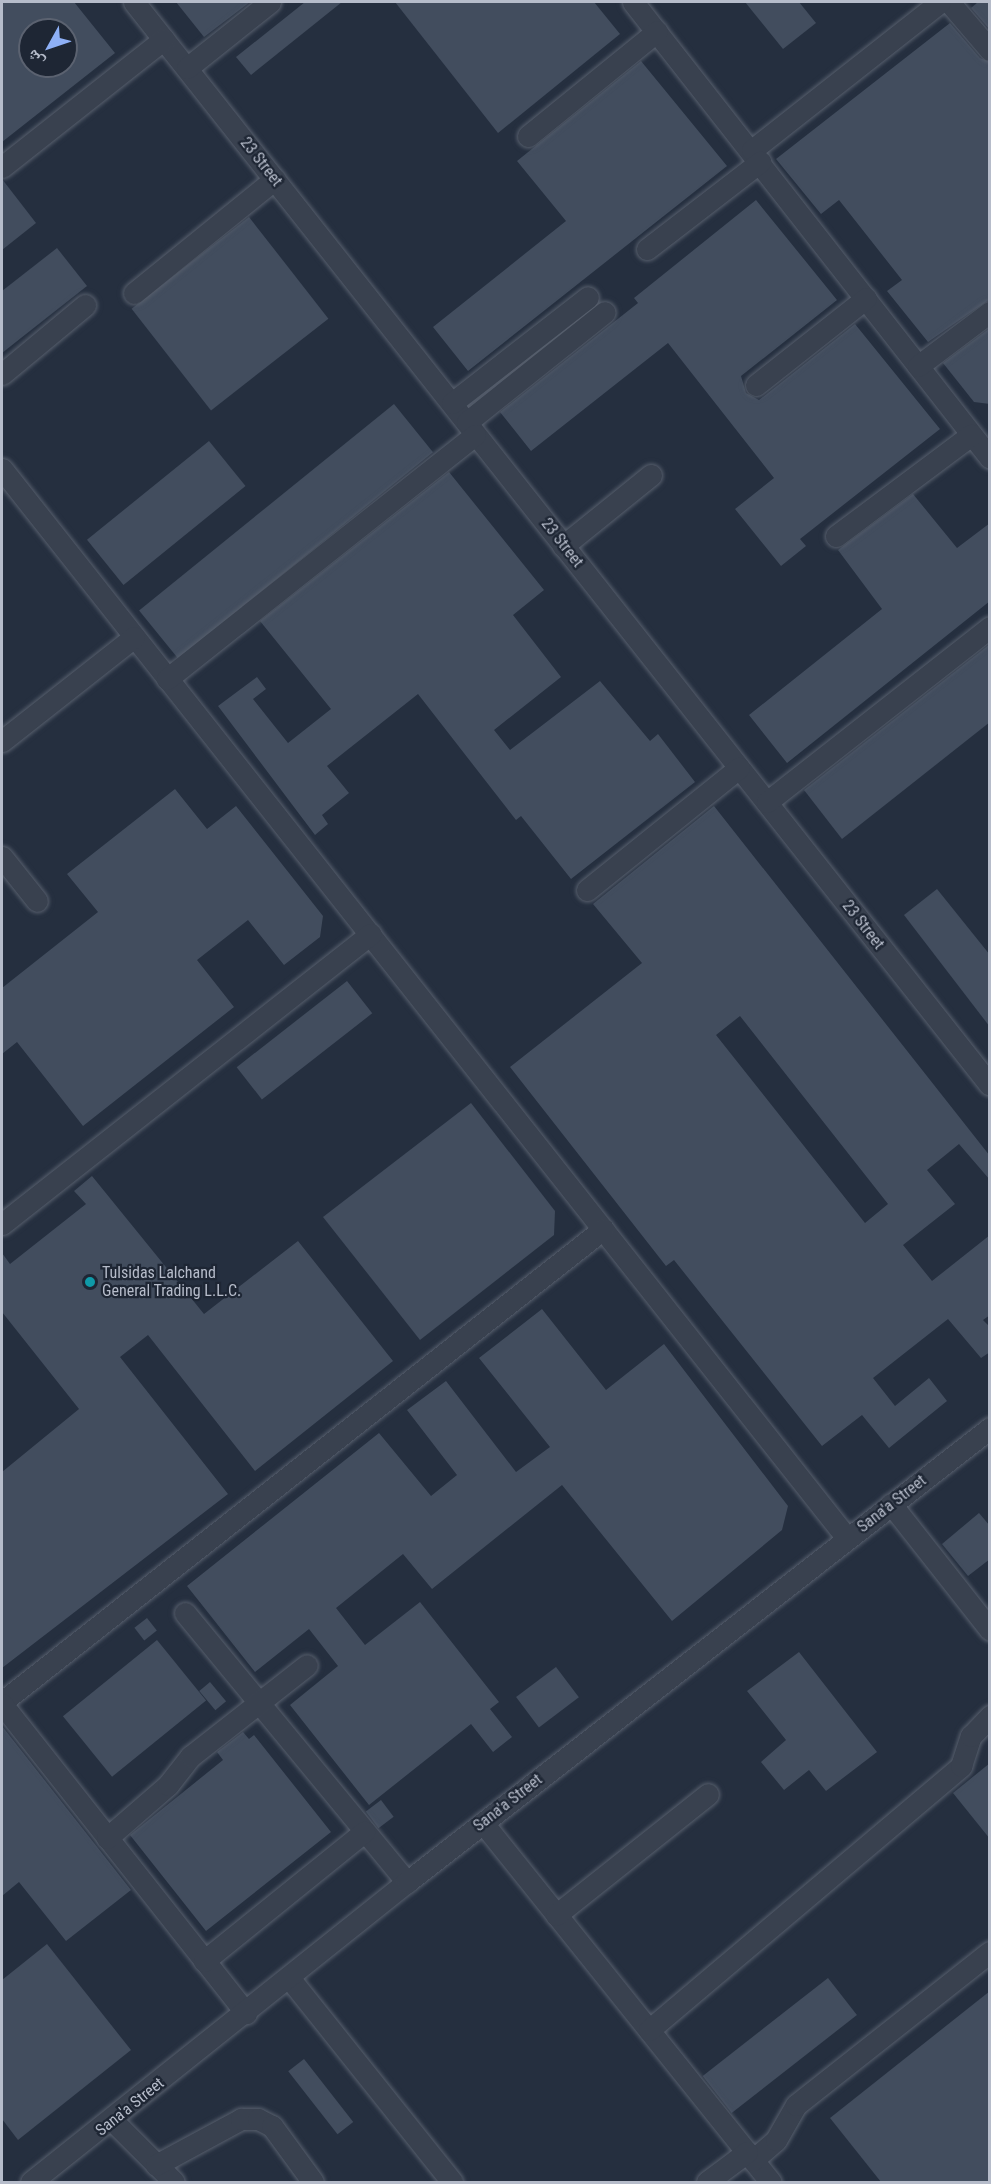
<!DOCTYPE html>
<html>
<head>
<meta charset="utf-8">
<style>
	body { margin:0 }
	#map { position:relative; width:991px; height:2184px; overflow:hidden; background:#252f3f; font-family:"Roboto Condensed","Noto Naskh Arabic",sans-serif }
	div>[style] { position:absolute }
	[style*='--x'] { left:calc(var(--x)*1px); top:calc(var(--y)*1px); width:calc(var(--w)*1px); rotate:calc(var(--a)*1deg) }
	.building>* { inset:0; background:#424d5e; transform-origin:0 0 }
	.roads { filter:drop-shadow(0 0 2px #575f6d) drop-shadow(0 0 2px #575f6d) }
	.minor>* { height:21px; margin:-10.5px; padding:0 10.5px; transform-origin:10.5px; border-radius:10.5px; background:#39414f }
	.dots>* { width:16px; height:16px; translate:-50% -50%; box-sizing:border-box; border:3px solid #1e2634; border-radius:50% }
	span { translate:-50% -50%; white-space:nowrap; text-align:center; line-height:1.15; -webkit-text-stroke:4.5px #1e2634; paint-order:stroke }
	.street-label { font-size:16px; color:#b6bcca }
	.poi-label { font-size:16px; color:#b6bcca }
	.left { translate:0 -50%; text-align:left }
	.frame { position:absolute; inset:0; border:3px solid #b6bcca; pointer-events:none }
	.north { position:absolute; left:18px; top:18px; width:60px; height:60px; box-sizing:border-box; background:#1e2634; border:2px solid #5b6270; border-radius:50%; rotate:230deg; font-size:16px; font-weight:700; line-height:24px; text-align:center; color:#b6bcca }
	.north::after { content:''; display:block; margin:auto; width:21px; height:27px; background:#8eb0f6; clip-path:polygon(50% 0,100% 100%,50% 72%,0 100%) }
</style>
</head>
<body>
<div id="map">
	<div class="building">
		<i style="clip-path:polygon(evenodd,2px 2px,74px 2px,115px 53px,2px 142px,2px 2px,30px 30px,66px 30px,66px 66px,30px 66px,30px 30px)"></i>
		<i style="clip-path:polygon(176px 2px,250px 2px,204px 37px)"></i>
		<i style="clip-path:polygon(305px 2px,342px 2px,251px 75px,236px 57px)"></i>
		<i style="clip-path:polygon(395px 2px,594px 2px,620px 34px,498px 133px)"></i>
		<i style="clip-path:polygon(745px 2px,799px 2px,816px 23px,783px 49px)"></i>
		<i style="clip-path:polygon(978px 2px,990px 2px,990px 30px,971px 8px)"></i>
		<i style="clip-path:polygon(950px 23px,980px 58px,990px 62px,990px 299px,928px 342px,887px 291px,902px 280px,839px 200px,821px 214px,776px 159px)"></i>
		<i style="clip-path:polygon(641px 61px,727px 166px,468px 371px,433px 327px,566px 221px,517px 161px)"></i>
		<i style="clip-path:polygon(2px 179px,36px 223px,2px 250px)"></i>
		<i style="clip-path:polygon(756px 200px,837px 300px,741px 376px,746px 393px,759px 400px,855px 324px,940px 429px,800px 539px,806px 546px,781px 566px,735px 509px,774px 478px,668px 343px,531px 451px,500px 412px,638px 303px,634px 298px)"></i>
		<i style="left:249px;top:217px;width:129px;height:149px;rotate:52deg"></i>
		<i style="clip-path:polygon(57px 248px,87px 286px,2px 353px,2px 291px)"></i>
		<i style="clip-path:polygon(990px 328px,990px 404px,974px 402px,943px 363px)"></i>
		<i style="left:394px;top:404px;width:62px;height:328px;rotate:51deg"></i>
		<i style="left:209px;top:441px;width:58px;height:157px;rotate:51deg"></i>
		<i style="clip-path:polygon(449px 472px,544px 590px,513px 615px,561px 677px,494px 730px,510px 750px,600px 681px,650px 741px,658px 734px,695px 782px,571px 879px,521px 816px,516px 820px,418px 694px,327px 766px,349px 793px,322px 815px,328px 824px,315px 835px,218px 706px,257px 677px,266px 689px,253px 699px,288px 743px,331px 709px,260px 621px,212px 659px)"></i>
		<i style="clip-path:polygon(913px 494px,957px 548px,990px 523px,990px 601px,787px 763px,749px 715px,882px 609px,838px 550px)"></i>
		<i style="clip-path:polygon(990px 644px,990px 722px,842px 839px,804px 790px)"></i>
		<i style="clip-path:polygon(175px 789px,207px 829px,236px 806px,323px 916px,320px 937px,284px 965px,248px 920px,197px 960px,234px 1007px,83px 1126px,17px 1042px,2px 1054px,2px 988px,98px 912px,67px 874px)"></i>
		<i style="clip-path:polygon(evenodd,714px 806px,990px 1156px,990px 1180px,959px 1144px,927px 1170px,955px 1204px,903px 1245px,932px 1281px,990px 1235px,990px 1315px,983px 1320px,990px 1327px,990px 1352px,981px 1358px,948px 1319px,873px 1378px,895px 1406px,929px 1378px,947px 1401px,889px 1448px,862px 1415px,822px 1446px,674px 1260px,666px 1266px,510px 1067px,642px 963px,593px 904px,714px 806px,740px 1016px,888px 1204px,865px 1223px,716px 1035px,740px 1016px)"></i>
		<i style="clip-path:polygon(937px 889px,990px 955px,990px 1027px,904px 915px)"></i>
		<i style="left:347px;top:981px;width:41px;height:140px;rotate:52deg"></i>
		<i style="clip-path:polygon(471px 1103px,555px 1211px,554px 1235px,420px 1340px,323px 1217px)"></i>
		<i style="clip-path:polygon(92px 1176px,204px 1314px,298px 1241px,393px 1361px,255px 1471px,148px 1335px,120px 1357px,228px 1494px,2px 1668px,2px 1472px,79px 1409px,2px 1312px,2px 1253px,10px 1264px,86px 1204px,74px 1191px)"></i>
		<i style="clip-path:polygon(542px 1309px,606px 1390px,664px 1344px,788px 1506px,782px 1530px,672px 1621px,562px 1485px,432px 1589px,403px 1554px,336px 1608px,365px 1645px,420px 1602px,499px 1702px,490px 1709px,512px 1737px,493px 1752px,471px 1724px,369px 1805px,290px 1705px,338px 1666px,309px 1629px,255px 1672px,187px 1586px,379px 1433px,431px 1496px,457px 1475px,407px 1410px,446px 1381px,516px 1472px,550px 1447px,479px 1358px)"></i>
		<i style="clip-path:polygon(979px 1513px,990px 1526px,990px 1559px,968px 1576px,942px 1544px)"></i>
		<i style="left:147px;top:1618px;width:16px;height:16px;rotate:52deg"></i>
		<i style="left:157px;top:1640px;width:78px;height:121px;rotate:51deg"></i>
		<i style="clip-path:polygon(799px 1652px,877px 1752px,826px 1791px,809px 1770px,784px 1790px,761px 1762px,786px 1740px,747px 1691px)"></i>
		<i style="left:556px;top:1667px;width:38px;height:50px;rotate:53deg"></i>
		<i style="left:210px;top:1682px;width:25px;height:14px;rotate:50deg"></i>
		<i style="clip-path:polygon(2px 1726px,131px 1890px,66px 1941px,19px 1882px,2px 1896px)"></i>
		<i style="clip-path:polygon(243px 1732px,249px 1739px,254px 1735px,331px 1832px,206px 1931px,130px 1835px,223px 1760px,217px 1752px)"></i>
		<i style="clip-path:polygon(990px 1763px,990px 1839px,953px 1793px)"></i>
		<i style="left:381px;top:1800px;width:21px;height:19px;rotate:53deg"></i>
		<i style="clip-path:polygon(47px 1944px,131px 2050px,18px 2140px,2px 2119px,2px 1980px)"></i>
		<i style="left:828px;top:1978px;width:47px;height:159px;rotate:52deg"></i>
		<i style="clip-path:polygon(990px 1991px,990px 2182px,881px 2182px,830px 2118px)"></i>
		<i style="left:304px;top:2059px;width:80px;height:20px;rotate:52deg"></i>
	</div>
	<div class="roads">
		<div class="minor">
			<i style="--x:134;--y:2;--w:1380;--a:51.68"></i>
			<i style="--x:633;--y:2;--w:579;--a:51.94"></i>
			<i style="--x:949;--y:2;--w:63;--a:49.5"></i>
			<i style="--x:187;--y:68;--w:106;--a:-38.5"></i>
			<i style="--x:528;--y:136;--w:166;--a:-39.1"></i>
			<i style="--x:752;--y:150;--w:239;--a:-38.2"></i>
			<i style="--x:2;--y:167;--w:206;--a:-38.3"></i>
			<i style="--x:647;--y:249;--w:143;--a:-37.6"></i>
			<i style="--x:134;--y:293;--w:181;--a:-39"></i>
			<i style="--x:918;--y:366;--w:90;--a:-36.9"></i>
			<i style="--x:2;--y:374;--w:108;--a:-39.7"></i>
			<i style="--x:756;--y:385;--w:140;--a:-38.3"></i>
			<i style="--x:452;--y:403;--w:172;--a:-37.9"></i>
			<i style="--x:467;--y:422;--w:176;--a:-38.6"></i>
			<i style="--x:2;--y:469;--w:1363;--a:51.68"></i>
			<i style="--x:836;--y:536;--w:169;--a:-36.8"></i>
			<i style="--x:563;--y:546;--w:113;--a:-38.9"></i>
			<i style="--x:167;--y:679;--w:393;--a:-38.4"></i>
			<i style="--x:2;--y:741;--w:168;--a:-38.2"></i>
			<i style="--x:767;--y:802;--w:283;--a:-38.1"></i>
			<i style="--x:2;--y:857;--w:56;--a:51.5"></i>
			<i style="--x:587;--y:890;--w:195;--a:-38.8"></i>
			<i style="--x:2;--y:1224;--w:469;--a:-38.2"></i>
			<i style="--x:891;--y:1504;--w:160;--a:51.8"></i>
			<i style="--x:185;--y:1613;--w:349;--a:50.5"></i>
			<i style="--x:2;--y:1702;--w:765;--a:-38.2"></i>
			<i style="--x:2;--y:1704;--w:394;--a:51.7"></i>
			<i style="--x:483;--y:1823;--w:460;--a:51.3"></i>
			<i style="--x:107;--y:1838;--w:81;--a:-41"></i>
			<i style="--x:168;--y:1785;--w:37;--a:-52"></i>
			<i style="--x:191;--y:1756;--w:147;--a:-38.1"></i>
			<i style="--x:556;--y:1915;--w:194;--a:-38.5"></i>
			<i style="--x:204;--y:1961;--w:206;--a:-38.9"></i>
			<i style="--x:290;--y:1979;--w:260;--a:51.4"></i>
			<i style="--x:649;--y:2030;--w:409;--a:-40.2"></i>
			<i style="--x:961;--y:1766;--w:32;--a:-72"></i>
			<i style="--x:971;--y:1736;--w:28;--a:-46"></i>
			<i style="--x:113;--y:2121;--w:86;--a:45"></i>
			<i style="--x:753;--y:2160;--w:30;--a:-41"></i>
			<i style="--x:776;--y:2140;--w:40;--a:-60.3"></i>
			<i style="--x:796;--y:2105;--w:247;--a:-38.3"></i>
			<i style="--x:156;--y:2165;--w:97;--a:-28.4"></i>
			<i style="--x:241;--y:2119;--w:17;--a:0"></i>
			<i style="--x:258;--y:2119;--w:16;--a:27"></i>
			<i style="--x:272;--y:2126;--w:69;--a:53.8"></i>
			<i style="--x:31;--y:2182;--w:481;--a:-38.6"></i>
			<i style="--x:407;--y:1882;--w:739;--a:-37.91"></i>
			<i style="--x:707;--y:2182;--w:50;--a:-36.9"></i>
		</div>
	</div>
	<div class="dots">
		<i style="left:90px;top:1282px;background:#0f9aa8"></i>
	</div>
	<div class="street-label">
		<span style="left:261px;top:162px;rotate:52deg">23 Street</span>
		<span style="left:562px;top:543px;rotate:52deg">23 Street</span>
		<span style="left:863px;top:925px;rotate:52deg">23 Street</span>
		<span style="left:892px;top:1504px;rotate:-38deg">Sana'a Street</span>
		<span style="left:508px;top:1803px;rotate:-38deg">Sana'a Street</span>
		<span style="left:130px;top:2107px;rotate:-39deg">Sana'a Street</span>
	</div>
	<div class="poi-label">
		<span class="left" style="left:102px;top:1282px">Tulsidas Lalchand<br>General Trading L.L.C.</span>
	</div>
	<div class="frame"></div>
	<div class="north">ش</div>
</div>
</body>
</html>
